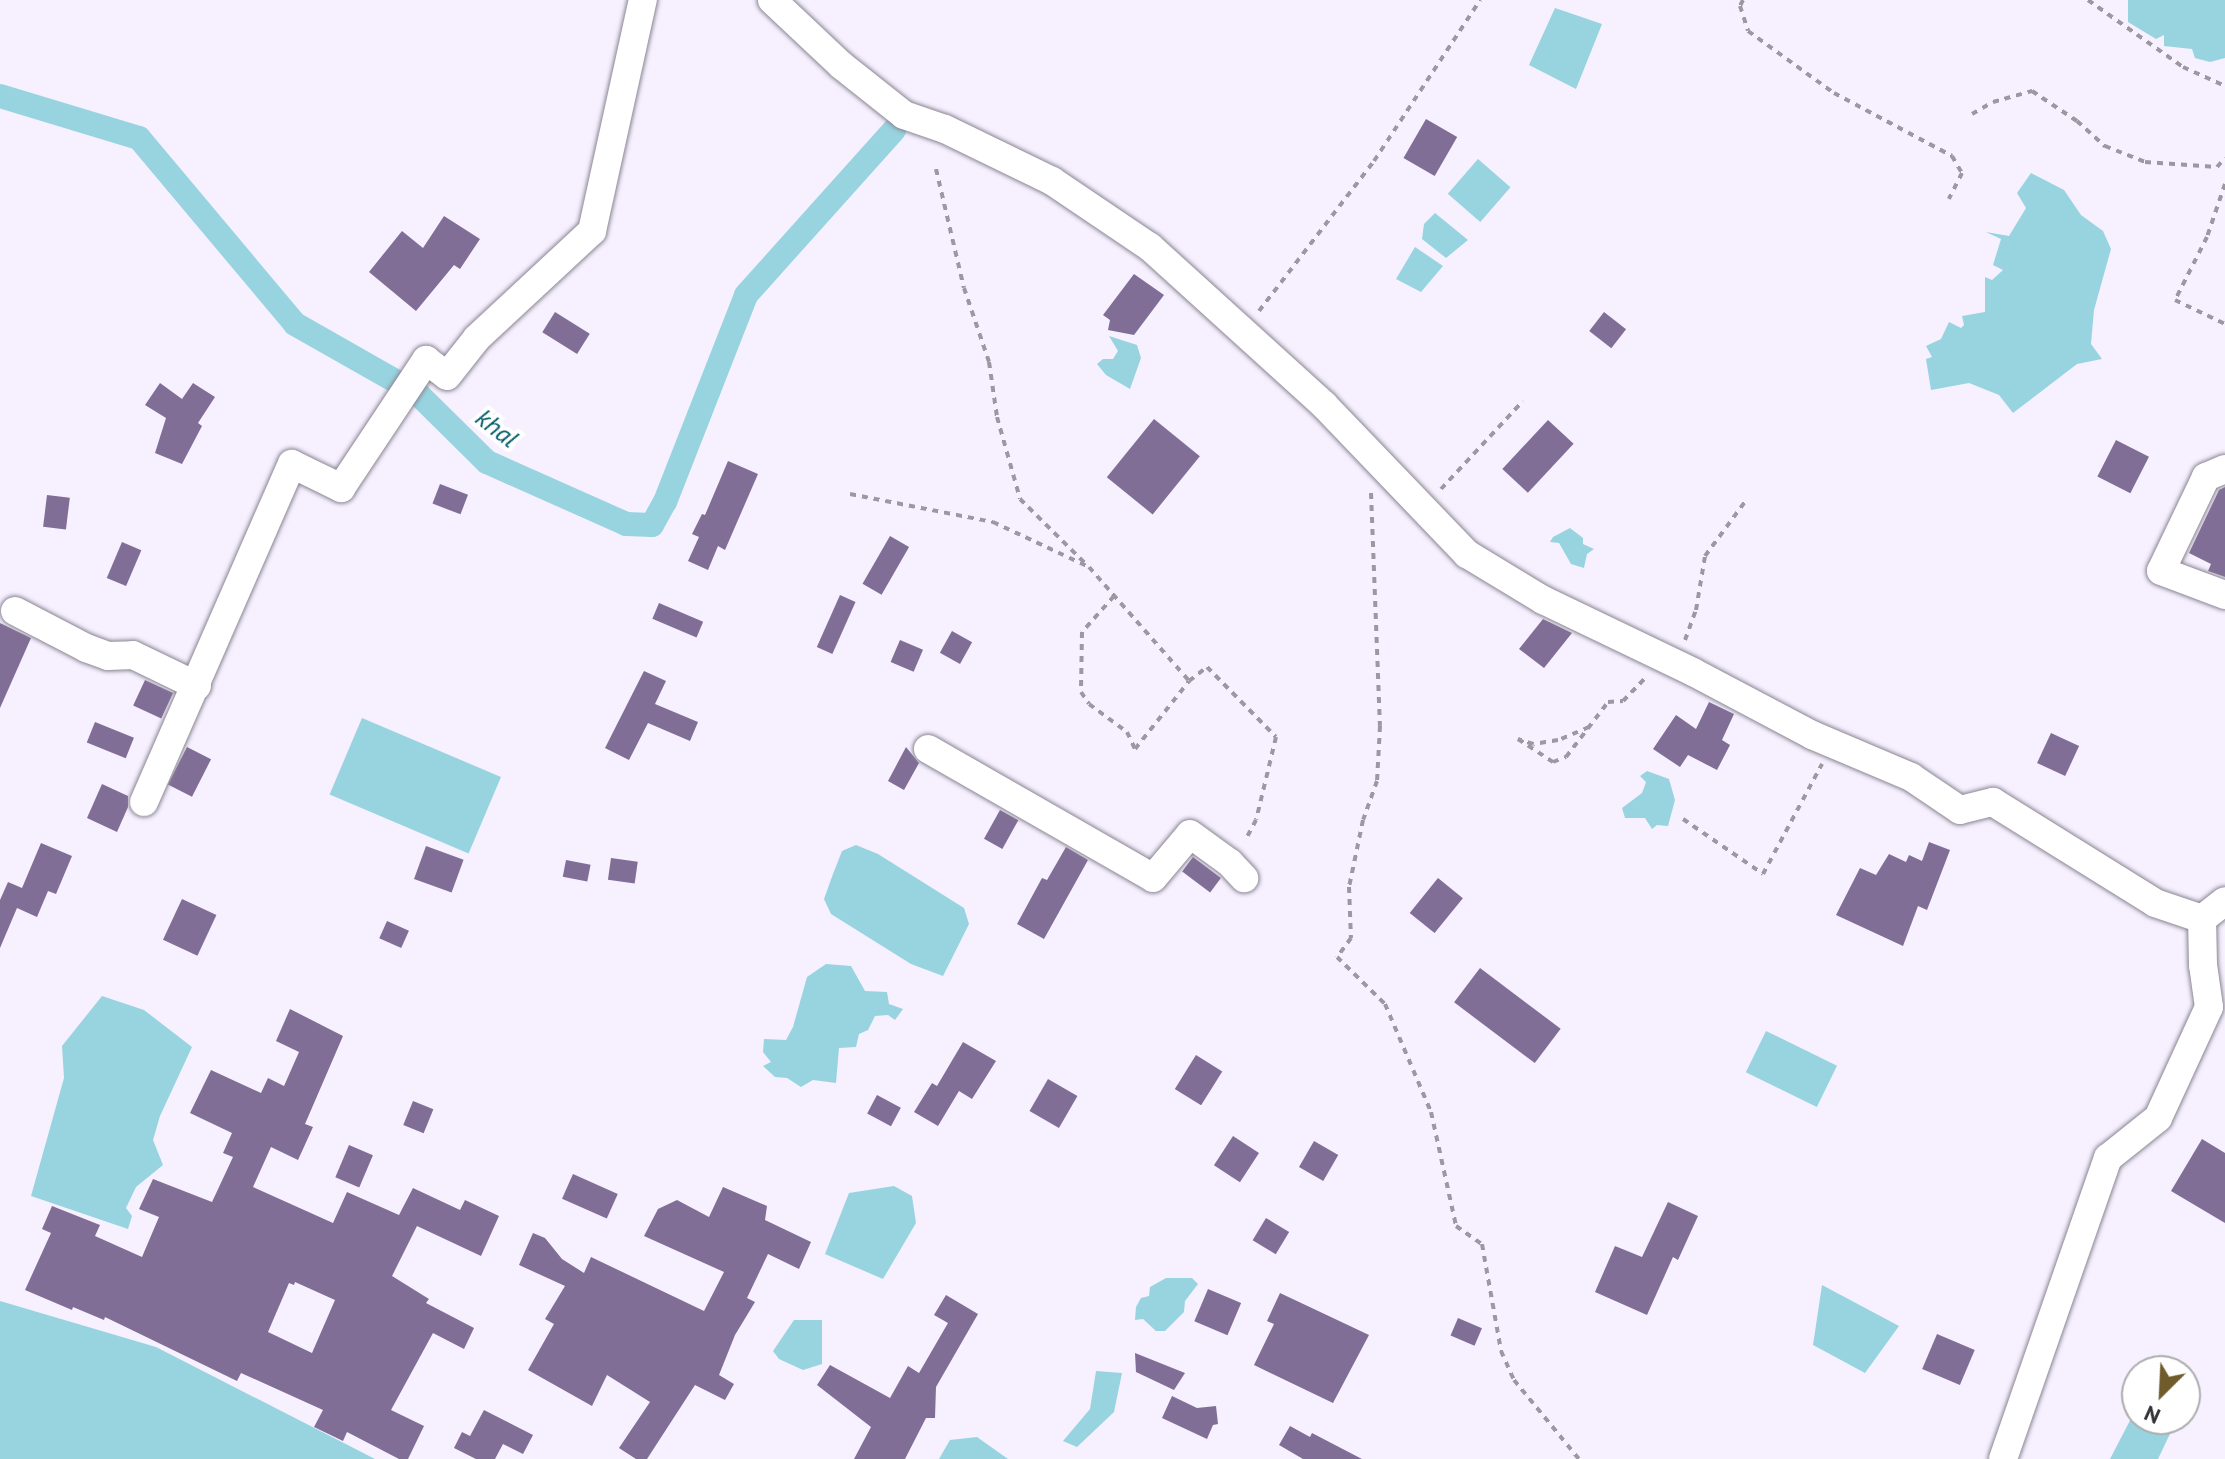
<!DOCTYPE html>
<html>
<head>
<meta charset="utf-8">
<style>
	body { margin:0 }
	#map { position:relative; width:2225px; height:1459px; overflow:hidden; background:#f6f0ff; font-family:"PT Sans",sans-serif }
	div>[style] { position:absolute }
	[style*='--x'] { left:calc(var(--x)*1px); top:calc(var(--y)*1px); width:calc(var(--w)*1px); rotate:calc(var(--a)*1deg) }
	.water>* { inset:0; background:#97d4e0; transform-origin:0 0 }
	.canal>* { height:24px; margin:-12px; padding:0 12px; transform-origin:12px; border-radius:12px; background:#97d4e0 }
	.building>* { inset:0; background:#806e97; transform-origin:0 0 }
	.path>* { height:4px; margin-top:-2px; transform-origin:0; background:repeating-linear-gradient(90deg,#9c98a2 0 6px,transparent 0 12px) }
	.roads { filter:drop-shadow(0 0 2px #8a8592) drop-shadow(0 0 2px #8a8592) }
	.minor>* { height:28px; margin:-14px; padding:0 14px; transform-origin:14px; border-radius:14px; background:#fff }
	span { translate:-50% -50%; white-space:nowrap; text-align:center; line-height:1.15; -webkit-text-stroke:8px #fff; paint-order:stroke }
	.water-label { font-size:26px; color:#005b68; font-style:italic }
	.north { position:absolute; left:2121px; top:1355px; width:80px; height:80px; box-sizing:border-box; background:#fff; border:2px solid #adadaf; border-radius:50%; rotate:204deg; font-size:22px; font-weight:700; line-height:32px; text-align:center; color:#333136 }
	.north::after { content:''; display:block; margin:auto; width:28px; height:36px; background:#705b2a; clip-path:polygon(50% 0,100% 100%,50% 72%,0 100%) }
</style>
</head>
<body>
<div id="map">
	<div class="water">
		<i style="clip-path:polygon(2128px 0,2225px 0,2225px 58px,2210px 62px,2195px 58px,2192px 49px,2164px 46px,2164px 35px,2156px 39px,2128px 22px)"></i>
		<i style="clip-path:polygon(1555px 8px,1602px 24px,1576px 89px,1529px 65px)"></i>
		<i style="left:1478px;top:159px;width:43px;height:46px;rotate:41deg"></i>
		<i style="clip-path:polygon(2031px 173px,2064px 190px,2081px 215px,2103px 231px,2111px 249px,2094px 310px,2091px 344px,2102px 359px,2077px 364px,2013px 413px,1999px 395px,1969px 383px,1931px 390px,1926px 359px,1932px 357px,1926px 346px,1941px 339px,1949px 322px,1961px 328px,1964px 325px,1962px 316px,1985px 312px,1985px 277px,1992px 280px,2003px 270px,1993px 265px,2001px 239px,1986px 232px,2009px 236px,2026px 208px,2017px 193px)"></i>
		<i style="clip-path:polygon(1435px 213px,1468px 240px,1446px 258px,1422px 239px,1424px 224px)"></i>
		<i style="clip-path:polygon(1415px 247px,1443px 266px,1421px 292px,1396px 279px)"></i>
		<i style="clip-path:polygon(1109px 336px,1137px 345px,1141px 358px,1130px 389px,1106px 375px,1097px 364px,1103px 359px,1113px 359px,1118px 351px)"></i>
		<i style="clip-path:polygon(1570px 528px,1583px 538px,1583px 544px,1594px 549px,1587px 554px,1584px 568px,1571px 564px,1559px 543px,1550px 542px,1553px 537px)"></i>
		<i style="left:362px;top:718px;width:151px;height:83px;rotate:23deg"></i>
		<i style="clip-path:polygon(1647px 771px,1669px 779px,1675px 800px,1668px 826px,1657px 825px,1652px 829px,1645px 818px,1625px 818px,1622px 808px,1642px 793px,1646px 782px,1640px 776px)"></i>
		<i style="clip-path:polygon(856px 845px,878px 854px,964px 908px,969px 924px,943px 976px,911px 964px,831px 914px,824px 899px,833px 874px,842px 851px)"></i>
		<i style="clip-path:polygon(826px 964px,851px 966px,865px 991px,887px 992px,889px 1004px,903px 1009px,895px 1020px,888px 1015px,875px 1016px,868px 1030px,859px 1034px,856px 1047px,839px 1048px,836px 1083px,813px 1080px,801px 1087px,787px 1078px,775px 1077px,763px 1066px,771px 1062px,763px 1052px,764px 1039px,786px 1040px,793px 1027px,807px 977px)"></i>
		<i style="clip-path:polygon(102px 996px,144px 1010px,192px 1047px,160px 1116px,153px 1140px,163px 1165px,136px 1187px,126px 1208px,132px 1216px,128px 1229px,31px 1196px,64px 1078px,62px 1046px)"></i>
		<i style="left:1766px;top:1031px;width:79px;height:46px;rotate:26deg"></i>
		<i style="clip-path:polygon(894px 1186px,912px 1196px,916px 1223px,883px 1279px,825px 1254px,849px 1193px)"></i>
		<i style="clip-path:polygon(1166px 1278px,1192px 1278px,1198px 1284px,1185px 1301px,1184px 1312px,1165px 1331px,1156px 1331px,1143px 1319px,1135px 1320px,1136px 1307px,1141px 1298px,1149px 1296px,1150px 1287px)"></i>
		<i style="clip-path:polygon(1822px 1285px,1899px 1326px,1865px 1373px,1813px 1345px)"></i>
		<i style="clip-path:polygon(0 1301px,156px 1347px,375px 1459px,0 1459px)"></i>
		<i style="clip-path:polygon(794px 1320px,822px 1320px,822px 1364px,803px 1370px,779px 1359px,773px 1351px)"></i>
		<i style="clip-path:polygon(1096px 1371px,1122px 1373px,1114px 1412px,1077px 1447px,1063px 1441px,1090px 1409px)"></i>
		<i style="clip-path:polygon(2137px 1407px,2137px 1419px,2177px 1419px,2158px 1459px,2110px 1459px)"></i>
		<i style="clip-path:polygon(977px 1437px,1008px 1459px,939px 1459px,950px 1440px)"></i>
	</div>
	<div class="canal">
		<i style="--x:0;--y:96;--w:145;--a:16.8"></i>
		<i style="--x:139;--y:138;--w:243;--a:50"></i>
		<i style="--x:295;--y:324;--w:142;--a:29.6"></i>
		<i style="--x:418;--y:394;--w:97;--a:44.6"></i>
		<i style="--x:487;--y:462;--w:152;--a:24"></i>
		<i style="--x:626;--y:524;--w:26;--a:2"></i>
		<i style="--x:652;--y:525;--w:26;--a:-61"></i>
		<i style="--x:665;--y:502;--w:222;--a:-68.6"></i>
		<i style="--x:746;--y:295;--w:222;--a:-48.1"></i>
	</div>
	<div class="building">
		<i style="left:1426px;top:119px;width:36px;height:45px;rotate:30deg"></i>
		<i style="clip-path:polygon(444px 216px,480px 239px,460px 269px,454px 265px,416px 311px,369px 272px,402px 231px,423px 248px)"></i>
		<i style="clip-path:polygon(1134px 274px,1164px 295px,1134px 335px,1108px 330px,1110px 320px,1103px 315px)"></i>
		<i style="left:555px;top:312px;width:41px;height:24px;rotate:32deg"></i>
		<i style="left:1604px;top:312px;width:28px;height:24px;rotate:38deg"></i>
		<i style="clip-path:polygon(160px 383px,182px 399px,193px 383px,215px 397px,198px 423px,202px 426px,182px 464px,155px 453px,166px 418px,145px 405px)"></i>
		<i style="left:1154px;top:419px;width:59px;height:75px;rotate:39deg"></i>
		<i style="left:1548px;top:420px;width:35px;height:67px;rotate:43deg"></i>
		<i style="left:2116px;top:440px;width:37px;height:41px;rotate:27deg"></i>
		<i style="clip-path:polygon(728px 461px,758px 474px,725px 550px,718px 546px,708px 570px,688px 561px,699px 537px,692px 534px,702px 514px,705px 515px)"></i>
		<i style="left:440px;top:484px;width:30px;height:21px;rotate:21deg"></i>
		<i style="clip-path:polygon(2225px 487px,2225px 577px,2208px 571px,2211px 564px,2189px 553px,2219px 490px)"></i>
		<i style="left:47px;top:495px;width:23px;height:32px;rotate:7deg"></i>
		<i style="left:890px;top:536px;width:22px;height:55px;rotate:30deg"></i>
		<i style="left:122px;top:542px;width:21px;height:39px;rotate:23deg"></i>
		<i style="left:840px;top:595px;width:17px;height:57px;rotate:24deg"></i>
		<i style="left:659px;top:603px;width:48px;height:17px;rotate:23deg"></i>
		<i style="clip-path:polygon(1543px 619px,1572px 633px,1544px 668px,1519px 649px)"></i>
		<i style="clip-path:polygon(0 623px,31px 638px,0 708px)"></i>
		<i style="left:952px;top:631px;width:23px;height:25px;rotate:29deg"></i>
		<i style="left:900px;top:640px;width:25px;height:24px;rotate:23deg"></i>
		<i style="clip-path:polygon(644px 671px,666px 681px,655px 704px,698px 722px,690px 741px,648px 723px,629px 760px,605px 748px)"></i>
		<i style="left:145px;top:680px;width:31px;height:28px;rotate:25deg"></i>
		<i style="clip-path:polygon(1709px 702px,1734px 714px,1722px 740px,1730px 745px,1717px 770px,1688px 755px,1680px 767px,1653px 749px,1676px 715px,1696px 729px)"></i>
		<i style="left:95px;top:722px;width:42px;height:22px;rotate:22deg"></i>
		<i style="left:2051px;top:733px;width:31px;height:33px;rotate:25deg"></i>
		<i style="left:187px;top:747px;width:27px;height:42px;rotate:27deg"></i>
		<i style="clip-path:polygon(906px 747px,919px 763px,904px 790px,888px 781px)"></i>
		<i style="clip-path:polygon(102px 784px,128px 796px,128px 807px,117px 832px,87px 818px)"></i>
		<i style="left:1000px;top:810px;width:21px;height:33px;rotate:29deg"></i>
		<i style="clip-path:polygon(1929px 842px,1950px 850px,1927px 910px,1918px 906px,1903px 946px,1836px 915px,1860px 868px,1876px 875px,1889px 854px,1906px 862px,1909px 855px,1922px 861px)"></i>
		<i style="clip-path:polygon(41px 843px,72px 856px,56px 894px,48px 891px,37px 917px,17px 908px,0 948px,0 900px,8px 882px,22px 888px)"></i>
		<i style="left:426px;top:846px;width:40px;height:35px;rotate:20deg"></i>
		<i style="clip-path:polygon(1066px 847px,1088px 860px,1044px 939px,1017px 924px,1042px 878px,1047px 880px)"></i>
		<i style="left:1193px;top:857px;width:35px;height:18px;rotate:37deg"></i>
		<i style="left:611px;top:858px;width:27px;height:22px;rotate:8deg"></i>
		<i style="left:566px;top:860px;width:25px;height:17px;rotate:11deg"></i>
		<i style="left:1438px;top:878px;width:32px;height:45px;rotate:39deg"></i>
		<i style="left:182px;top:899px;width:38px;height:45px;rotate:25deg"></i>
		<i style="left:387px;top:921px;width:24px;height:19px;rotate:24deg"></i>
		<i style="left:1480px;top:968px;width:101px;height:43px;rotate:37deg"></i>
		<i style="clip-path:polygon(evenodd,290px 1009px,343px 1036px,305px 1124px,313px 1127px,298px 1160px,271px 1147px,253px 1187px,333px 1223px,347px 1192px,399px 1215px,413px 1188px,460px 1210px,465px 1200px,499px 1216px,481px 1256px,417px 1226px,392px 1276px,429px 1299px,426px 1303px,474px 1328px,464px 1349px,433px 1333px,391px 1410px,424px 1426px,408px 1459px,399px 1459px,347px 1432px,343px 1441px,314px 1427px,323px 1410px,241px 1373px,237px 1381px,105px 1317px,104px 1320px,73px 1307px,72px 1310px,25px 1290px,51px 1233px,42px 1229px,52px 1206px,100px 1225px,95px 1236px,142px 1257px,159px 1217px,139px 1209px,153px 1179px,212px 1202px,233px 1157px,223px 1153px,232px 1133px,190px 1113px,211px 1070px,261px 1093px,268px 1078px,284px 1086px,299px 1052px,276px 1041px,290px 1009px,295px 1282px,335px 1300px,312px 1353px,268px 1332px,289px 1283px,294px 1285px,295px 1282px)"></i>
		<i style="clip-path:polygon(963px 1042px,996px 1061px,972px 1099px,959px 1091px,938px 1126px,914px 1112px,932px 1083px,937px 1086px)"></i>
		<i style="left:1196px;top:1055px;width:31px;height:40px;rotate:32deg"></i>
		<i style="left:1048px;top:1079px;width:34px;height:37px;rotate:30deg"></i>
		<i style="left:877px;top:1095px;width:27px;height:21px;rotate:28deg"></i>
		<i style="left:413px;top:1101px;width:22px;height:26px;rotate:22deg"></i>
		<i style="left:1233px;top:1136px;width:31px;height:35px;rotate:33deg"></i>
		<i style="clip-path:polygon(2202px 1139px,2225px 1153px,2225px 1223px,2171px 1191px)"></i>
		<i style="left:1314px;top:1141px;width:28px;height:30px;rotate:30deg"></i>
		<i style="left:349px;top:1145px;width:26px;height:35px;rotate:23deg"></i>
		<i style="left:573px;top:1174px;width:49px;height:27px;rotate:24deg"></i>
		<i style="clip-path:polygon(723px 1187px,767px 1206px,765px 1220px,811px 1242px,799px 1269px,768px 1254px,747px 1298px,755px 1302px,735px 1335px,719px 1375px,734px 1384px,725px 1400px,695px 1385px,647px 1459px,636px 1459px,619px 1448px,650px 1402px,607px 1375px,592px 1406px,528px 1370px,554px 1324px,545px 1319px,565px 1286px,519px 1265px,533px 1233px,545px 1238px,562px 1259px,584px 1273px,591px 1257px,704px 1311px,724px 1272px,644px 1236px,658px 1209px,677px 1200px,709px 1217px)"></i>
		<i style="clip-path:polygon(1668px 1202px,1698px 1216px,1678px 1260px,1673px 1257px,1647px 1315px,1595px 1292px,1615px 1246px,1642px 1257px)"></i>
		<i style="left:1266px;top:1218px;width:27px;height:26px;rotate:31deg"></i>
		<i style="left:1208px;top:1289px;width:36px;height:35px;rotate:23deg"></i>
		<i style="clip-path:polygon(1280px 1293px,1369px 1335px,1333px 1403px,1254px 1365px,1274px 1324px,1267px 1321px)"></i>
		<i style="clip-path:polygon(946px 1295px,978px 1314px,936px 1387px,935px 1418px,926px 1418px,905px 1459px,854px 1459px,871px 1427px,817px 1385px,830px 1365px,890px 1398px,908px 1366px,919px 1373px,948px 1323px,934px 1315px)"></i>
		<i style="left:1458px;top:1318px;width:26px;height:19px;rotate:23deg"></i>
		<i style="left:1937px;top:1334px;width:41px;height:38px;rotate:23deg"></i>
		<i style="clip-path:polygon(1135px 1353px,1185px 1373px,1174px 1390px,1136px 1372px)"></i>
		<i style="clip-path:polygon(1172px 1396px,1197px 1408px,1216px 1406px,1218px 1424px,1213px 1425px,1207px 1439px,1162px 1418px)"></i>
		<i style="clip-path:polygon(484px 1410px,533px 1435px,523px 1454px,503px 1444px,495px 1459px,476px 1459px,454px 1448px,462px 1432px,470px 1436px)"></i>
		<i style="clip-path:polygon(1290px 1426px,1310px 1437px,1312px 1433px,1362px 1459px,1303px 1459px,1279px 1445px)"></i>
	</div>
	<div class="path">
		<i style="--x:1743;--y:0;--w:7;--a:117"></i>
		<i style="--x:1740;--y:6;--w:26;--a:72"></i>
		<i style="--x:1748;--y:31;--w:106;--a:35.8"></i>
		<i style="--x:1834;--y:93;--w:134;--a:28.1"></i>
		<i style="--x:1952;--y:156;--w:20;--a:60"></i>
		<i style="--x:1962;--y:173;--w:29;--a:117"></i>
		<i style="--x:2088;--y:0;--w:116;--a:35.2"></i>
		<i style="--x:2183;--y:67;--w:46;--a:24.3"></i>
		<i style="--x:1972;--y:114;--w:24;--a:-30"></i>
		<i style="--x:1993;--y:102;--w:41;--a:-15.8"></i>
		<i style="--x:2032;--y:91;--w:54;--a:33.7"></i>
		<i style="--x:2077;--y:121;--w:38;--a:42"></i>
		<i style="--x:2105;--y:146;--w:43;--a:21.8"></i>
		<i style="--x:2145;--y:162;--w:72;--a:4"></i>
		<i style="--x:2217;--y:167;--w:12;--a:-48"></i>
		<i style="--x:936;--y:169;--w:122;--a:76.8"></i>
		<i style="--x:964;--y:288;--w:78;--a:71.3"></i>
		<i style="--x:989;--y:362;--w:56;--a:81.7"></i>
		<i style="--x:997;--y:417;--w:85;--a:74.3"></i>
		<i style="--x:1020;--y:499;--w:93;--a:44.6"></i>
		<i style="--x:2225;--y:184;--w:56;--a:108.8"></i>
		<i style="--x:2207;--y:237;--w:71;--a:116.9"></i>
		<i style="--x:2175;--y:300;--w:55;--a:25.6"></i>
		<i style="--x:1259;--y:311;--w:189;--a:-52.5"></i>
		<i style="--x:1374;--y:161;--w:193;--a:-56.6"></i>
		<i style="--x:1441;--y:489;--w:120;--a:-47"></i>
		<i style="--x:1371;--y:493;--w:233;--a:87.8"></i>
		<i style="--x:1380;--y:726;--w:55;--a:93.1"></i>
		<i style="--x:1377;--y:781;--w:41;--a:109.7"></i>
		<i style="--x:1363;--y:820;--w:68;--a:101.8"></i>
		<i style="--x:1349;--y:887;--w:51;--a:87.8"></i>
		<i style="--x:1351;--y:938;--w:24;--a:126"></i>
		<i style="--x:1337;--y:957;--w:67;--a:44.4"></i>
		<i style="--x:1385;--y:1004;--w:117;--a:66.9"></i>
		<i style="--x:1431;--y:1112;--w:117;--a:77.6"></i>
		<i style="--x:1456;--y:1226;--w:32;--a:35"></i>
		<i style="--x:1482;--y:1244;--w:109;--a:79.9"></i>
		<i style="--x:1501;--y:1351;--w:32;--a:66"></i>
		<i style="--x:1514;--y:1380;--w:102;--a:50.6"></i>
		<i style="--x:850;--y:494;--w:146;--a:11.1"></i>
		<i style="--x:993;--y:522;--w:106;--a:25.1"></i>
		<i style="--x:1089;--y:567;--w:152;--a:48.7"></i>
		<i style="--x:1189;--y:681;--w:23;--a:-38"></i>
		<i style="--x:1207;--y:667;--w:98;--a:45.4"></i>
		<i style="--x:1276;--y:737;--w:85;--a:103.5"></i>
		<i style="--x:1256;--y:820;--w:24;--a:118"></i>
		<i style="--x:1114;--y:596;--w:48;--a:131.6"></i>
		<i style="--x:1082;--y:632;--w:60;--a:91"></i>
		<i style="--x:1081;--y:692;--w:14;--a:56"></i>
		<i style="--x:1089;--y:704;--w:47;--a:36.4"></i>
		<i style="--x:1127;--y:732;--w:19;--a:65"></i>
		<i style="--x:1135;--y:749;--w:87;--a:-51.5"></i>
		<i style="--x:1685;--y:640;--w:32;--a:-70"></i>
		<i style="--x:1696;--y:610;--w:55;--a:-80.5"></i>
		<i style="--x:1705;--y:556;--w:71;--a:-53.6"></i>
		<i style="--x:1589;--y:727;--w:34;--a:157"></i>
		<i style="--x:1558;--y:740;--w:25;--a:171"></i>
		<i style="--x:1533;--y:744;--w:16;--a:-162"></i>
		<i style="--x:1518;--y:739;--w:42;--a:33.3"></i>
		<i style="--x:1553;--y:762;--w:14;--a:-21"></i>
		<i style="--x:1566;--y:757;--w:69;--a:-52.6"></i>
		<i style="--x:1608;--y:702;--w:15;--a:-4"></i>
		<i style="--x:1623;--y:701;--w:35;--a:-46"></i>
		<i style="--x:1683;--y:819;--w:97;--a:34.5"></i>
		<i style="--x:1763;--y:874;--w:125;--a:-61.8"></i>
	</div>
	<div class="roads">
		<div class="minor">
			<i style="--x:772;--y:0;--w:95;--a:43.3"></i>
			<i style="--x:841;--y:65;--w:80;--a:38.4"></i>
			<i style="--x:904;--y:115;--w:43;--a:18.9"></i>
			<i style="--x:945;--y:129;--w:119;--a:25.9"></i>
			<i style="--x:1052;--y:181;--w:118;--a:34"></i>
			<i style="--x:1150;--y:247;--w:235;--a:42.2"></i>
			<i style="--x:1324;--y:405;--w:207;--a:46.2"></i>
			<i style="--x:1467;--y:554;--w:89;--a:31.2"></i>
			<i style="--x:1543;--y:600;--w:166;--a:25.6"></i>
			<i style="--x:1693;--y:672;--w:135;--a:27.9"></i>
			<i style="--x:1812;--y:735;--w:108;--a:23"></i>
			<i style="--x:1911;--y:777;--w:59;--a:34"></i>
			<i style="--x:1960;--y:810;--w:34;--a:-14"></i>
			<i style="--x:1993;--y:802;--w:191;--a:31.9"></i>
			<i style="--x:2155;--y:903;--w:50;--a:18.8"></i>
			<i style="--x:2202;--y:919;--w:29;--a:-38"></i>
			<i style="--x:2225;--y:469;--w:21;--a:157"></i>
			<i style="--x:2206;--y:477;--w:104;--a:115.6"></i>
			<i style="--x:2161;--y:571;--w:68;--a:20.6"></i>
			<i style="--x:15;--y:611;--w:80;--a:27.5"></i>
			<i style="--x:86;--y:648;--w:23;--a:20"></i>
			<i style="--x:108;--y:656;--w:25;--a:-2"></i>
			<i style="--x:133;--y:655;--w:71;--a:25.8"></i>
			<i style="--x:928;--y:749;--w:259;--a:29.8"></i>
			<i style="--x:1153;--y:878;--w:57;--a:-49.9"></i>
			<i style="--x:1190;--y:834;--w:49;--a:35.9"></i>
			<i style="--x:1230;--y:863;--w:21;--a:47"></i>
			<i style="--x:144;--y:802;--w:369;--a:-66.4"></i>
			<i style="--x:292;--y:464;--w:55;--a:26.1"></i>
			<i style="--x:341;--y:488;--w:154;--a:-56.4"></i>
			<i style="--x:426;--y:360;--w:26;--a:37"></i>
			<i style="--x:447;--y:376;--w:48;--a:-51.7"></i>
			<i style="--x:477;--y:338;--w:157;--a:-42.9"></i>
			<i style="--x:592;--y:231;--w:237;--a:-77.6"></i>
			<i style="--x:2003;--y:1459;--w:319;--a:-70.8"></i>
			<i style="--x:2108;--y:1158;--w:64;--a:-38.7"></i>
			<i style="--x:2158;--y:1118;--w:122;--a:-65.3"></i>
			<i style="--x:2209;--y:1007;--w:42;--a:-98.1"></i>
			<i style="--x:2203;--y:965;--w:46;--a:-91.2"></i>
		</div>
	</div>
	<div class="water-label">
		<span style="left:497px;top:428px;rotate:38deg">khal</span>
	</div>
	<div class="north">N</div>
</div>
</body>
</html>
